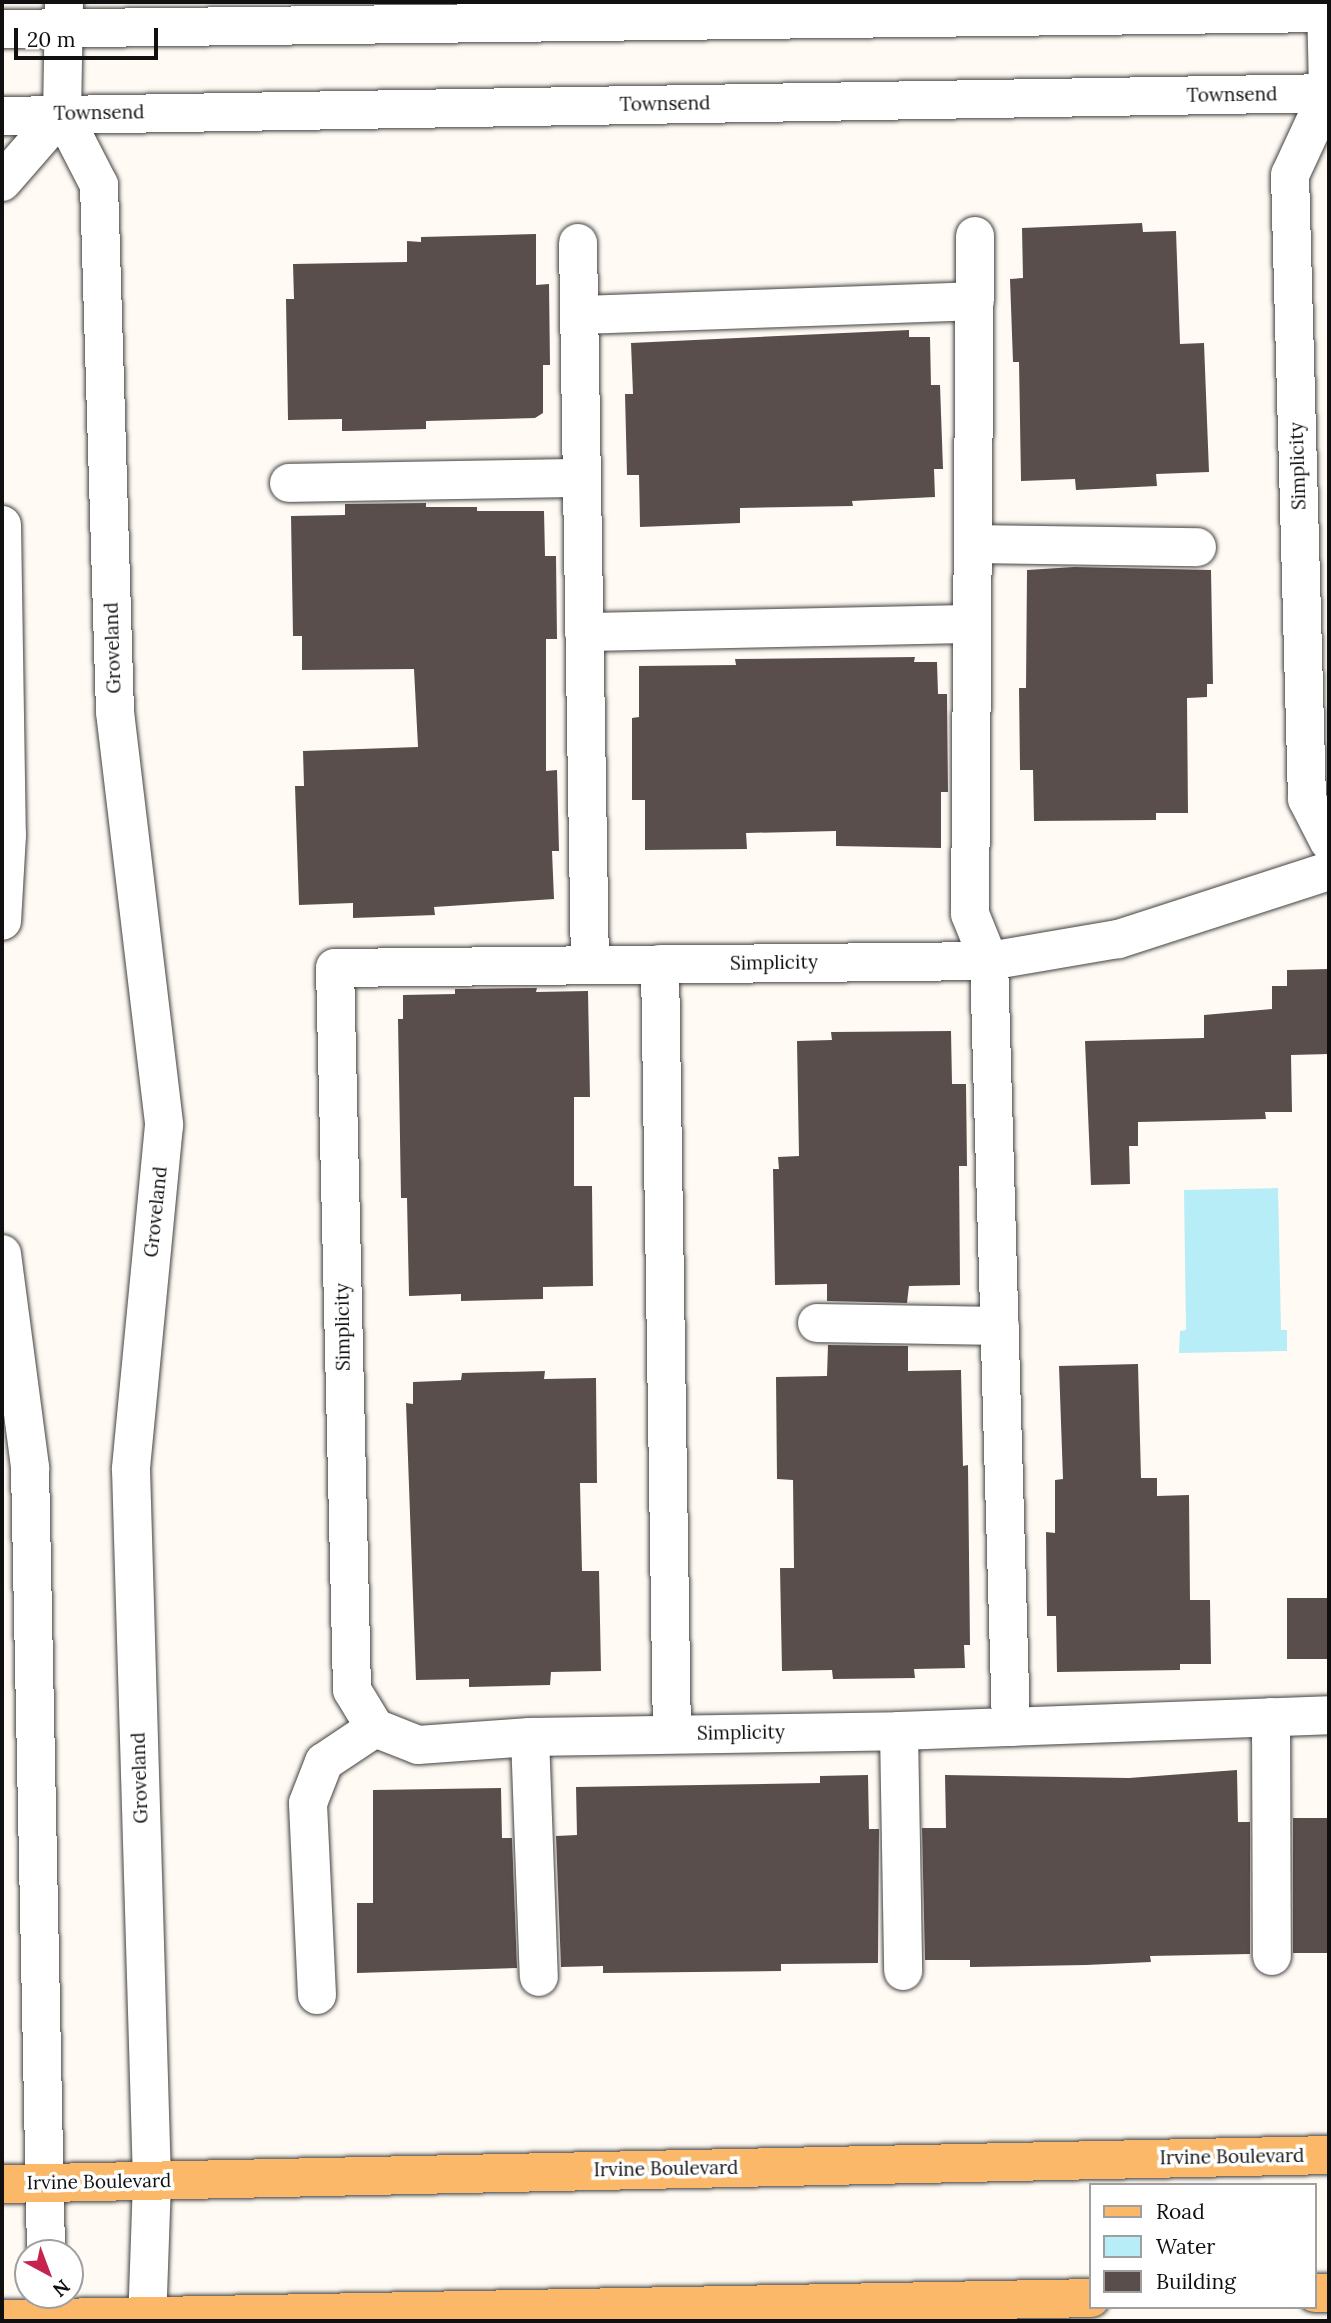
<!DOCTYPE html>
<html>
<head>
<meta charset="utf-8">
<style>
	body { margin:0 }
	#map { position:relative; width:1331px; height:2323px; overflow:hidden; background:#fffaf3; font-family:Lora,serif }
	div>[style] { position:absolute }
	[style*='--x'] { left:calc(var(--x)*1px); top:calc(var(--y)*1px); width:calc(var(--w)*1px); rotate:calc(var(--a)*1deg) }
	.water>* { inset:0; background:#b7edf7 }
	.building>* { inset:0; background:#594e4c; transform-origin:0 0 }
	.roads { filter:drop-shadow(0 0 2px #434343) drop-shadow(0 0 2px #434343) }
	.minor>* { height:38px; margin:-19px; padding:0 19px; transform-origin:19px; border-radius:19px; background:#fff }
	.major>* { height:38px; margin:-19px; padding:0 19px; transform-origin:19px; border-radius:19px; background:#fab868 }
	span { translate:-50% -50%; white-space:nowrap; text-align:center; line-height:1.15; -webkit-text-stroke:7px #fff; paint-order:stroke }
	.street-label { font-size:19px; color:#101010 }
	.frame { position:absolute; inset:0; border:4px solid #101010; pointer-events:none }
	.legend { position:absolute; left:1089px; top:2183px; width:228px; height:126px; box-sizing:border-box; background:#fff; border:2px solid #9f9f9f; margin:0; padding:9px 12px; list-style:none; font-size:21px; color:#101010 }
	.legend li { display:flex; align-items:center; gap:14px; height:35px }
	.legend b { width:35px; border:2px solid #9f9f9f }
	.north { position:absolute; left:14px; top:2239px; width:70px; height:70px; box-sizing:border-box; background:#fff; border:2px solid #9f9f9f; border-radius:50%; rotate:139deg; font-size:19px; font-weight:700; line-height:28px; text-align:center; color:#101010 }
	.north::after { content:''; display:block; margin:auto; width:24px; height:32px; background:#c4244e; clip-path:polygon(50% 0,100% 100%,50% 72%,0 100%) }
	.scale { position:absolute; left:14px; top:28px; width:144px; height:32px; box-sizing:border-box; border:4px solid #101010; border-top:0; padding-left:9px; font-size:21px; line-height:24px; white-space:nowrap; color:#101010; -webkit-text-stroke:5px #fff; paint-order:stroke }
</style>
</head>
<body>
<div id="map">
	<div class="water">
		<i style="clip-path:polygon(1278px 1188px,1281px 1330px,1287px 1330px,1287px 1351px,1179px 1353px,1180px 1331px,1186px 1330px,1184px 1190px)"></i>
	</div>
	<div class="building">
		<i style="clip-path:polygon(1142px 223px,1143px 232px,1176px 231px,1180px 344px,1204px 343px,1209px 472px,1156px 474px,1157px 486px,1076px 490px,1075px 479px,1021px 481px,1019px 362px,1013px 362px,1010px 279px,1023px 278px,1022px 228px)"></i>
		<i style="clip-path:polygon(536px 234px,536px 285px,549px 284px,550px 365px,543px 365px,543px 413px,535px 418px,426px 421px,426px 429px,347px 431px,342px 431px,342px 419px,288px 420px,286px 299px,294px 299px,293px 264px,407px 262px,407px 241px,421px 242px,421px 237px)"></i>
		<i style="clip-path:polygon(909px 330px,909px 337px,930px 337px,931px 385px,940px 385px,943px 469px,934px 469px,935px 497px,852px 501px,853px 506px,740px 508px,740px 523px,640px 527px,639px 475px,627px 475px,625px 394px,633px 394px,631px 343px)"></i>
		<i style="clip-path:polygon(426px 503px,426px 507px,477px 507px,477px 511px,544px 511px,545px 556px,556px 556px,557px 639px,546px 639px,546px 771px,557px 770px,559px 851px,552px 851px,554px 899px,434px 907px,435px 915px,353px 918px,353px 903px,299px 905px,295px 786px,304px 786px,303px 751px,418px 747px,414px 669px,302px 670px,302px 636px,293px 636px,291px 516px,345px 515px,345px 504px)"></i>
		<i style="clip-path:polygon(1074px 567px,1211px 570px,1213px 684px,1207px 684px,1207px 697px,1187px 698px,1188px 813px,1156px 813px,1156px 820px,1034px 821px,1033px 770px,1020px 770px,1019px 688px,1026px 688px,1027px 570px)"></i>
		<i style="clip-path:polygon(915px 657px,914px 662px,937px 662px,938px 694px,947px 694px,948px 792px,941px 792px,941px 848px,836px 846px,836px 831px,746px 833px,747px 849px,645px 850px,645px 800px,632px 800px,632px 718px,639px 717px,639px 666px,736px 665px,735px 659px)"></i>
		<i style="clip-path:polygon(1329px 969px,1329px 1054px,1291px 1055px,1292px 1112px,1265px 1112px,1266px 1119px,1138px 1122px,1138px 1146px,1129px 1146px,1130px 1184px,1091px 1185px,1085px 1041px,1204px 1038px,1204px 1015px,1272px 1009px,1272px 986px,1287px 986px,1287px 970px)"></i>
		<i style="clip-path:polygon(537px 988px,536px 992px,588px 991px,590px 1097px,574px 1097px,574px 1186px,592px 1186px,593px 1286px,543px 1287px,543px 1299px,461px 1301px,461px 1294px,409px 1296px,407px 1198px,401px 1198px,398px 1019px,403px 1019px,403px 995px,455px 994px,455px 989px)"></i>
		<i style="clip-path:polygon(951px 1031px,952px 1084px,966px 1084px,967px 1166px,959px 1166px,960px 1285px,909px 1286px,907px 1303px,827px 1301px,827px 1284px,775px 1285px,773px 1169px,779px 1169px,778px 1157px,799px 1156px,797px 1041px,832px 1040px,831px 1032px)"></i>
		<i style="clip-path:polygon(828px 1345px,908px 1346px,908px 1371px,961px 1370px,963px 1466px,968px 1465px,970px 1645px,964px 1645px,965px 1668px,914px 1669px,915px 1678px,833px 1679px,832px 1670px,782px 1671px,780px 1568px,794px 1568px,793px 1480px,777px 1479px,776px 1377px,827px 1376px)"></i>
		<i style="clip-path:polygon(1138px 1364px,1141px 1478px,1157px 1478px,1157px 1496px,1189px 1495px,1190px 1600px,1210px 1600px,1211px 1664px,1180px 1664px,1180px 1670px,1057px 1672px,1056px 1616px,1047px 1616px,1046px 1532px,1055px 1533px,1055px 1480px,1063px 1479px,1059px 1366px)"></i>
		<i style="clip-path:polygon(545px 1371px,544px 1379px,596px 1378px,597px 1483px,580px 1483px,582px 1571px,599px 1571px,601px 1671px,551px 1672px,550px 1685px,469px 1687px,469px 1679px,416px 1680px,406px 1403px,413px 1404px,413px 1382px,461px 1380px,462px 1373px)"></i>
		<i style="left:1287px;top:1598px;width:42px;height:61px"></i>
		<i style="clip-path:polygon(1237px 1770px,1238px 1822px,1250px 1822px,1250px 1954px,1150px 1956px,1151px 1962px,1086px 1965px,970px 1967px,970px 1960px,925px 1960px,922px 1828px,946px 1828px,945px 1775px,1129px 1778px)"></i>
		<i style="clip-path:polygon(868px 1775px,869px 1829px,879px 1829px,878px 1963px,781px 1964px,781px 1971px,603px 1973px,603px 1966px,561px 1967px,556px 1836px,577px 1835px,576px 1787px,820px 1783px,820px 1776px)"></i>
		<i style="clip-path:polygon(501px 1788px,502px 1838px,512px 1838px,517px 1968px,357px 1973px,357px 1903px,373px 1903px,373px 1790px)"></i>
		<i style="left:1329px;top:1818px;width:135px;height:36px;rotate:90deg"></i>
	</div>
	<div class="roads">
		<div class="minor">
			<i style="--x:64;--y:2;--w:111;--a:91"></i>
			<i style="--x:62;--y:113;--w:81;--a:62.8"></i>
			<i style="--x:99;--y:185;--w:527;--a:88.26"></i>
			<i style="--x:115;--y:712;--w:416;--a:83.2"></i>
			<i style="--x:164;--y:1125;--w:346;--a:95.5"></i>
			<i style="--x:131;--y:1469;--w:712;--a:88.31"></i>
			<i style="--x:152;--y:2181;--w:140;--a:92"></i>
			<i style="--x:1326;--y:2;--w:91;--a:88.7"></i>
			<i style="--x:1328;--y:93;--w:90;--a:114.9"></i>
			<i style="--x:1290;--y:175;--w:624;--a:88.44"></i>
			<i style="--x:1307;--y:799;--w:48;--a:62.9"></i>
			<i style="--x:2;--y:29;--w:1327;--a:-0.69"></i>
			<i style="--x:2;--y:116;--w:1327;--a:-0.99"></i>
			<i style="--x:2;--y:182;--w:91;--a:-49"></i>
			<i style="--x:975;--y:236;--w:678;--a:90.42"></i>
			<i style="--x:970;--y:914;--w:51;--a:68"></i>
			<i style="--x:989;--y:961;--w:766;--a:88.35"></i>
			<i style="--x:578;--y:243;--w:722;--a:89.05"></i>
			<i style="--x:579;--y:315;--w:396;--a:-2"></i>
			<i style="--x:289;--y:483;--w:293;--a:-1"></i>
			<i style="--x:2;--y:525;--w:310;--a:89.1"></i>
			<i style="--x:7;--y:835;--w:86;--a:93.3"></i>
			<i style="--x:973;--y:544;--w:224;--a:0.8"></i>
			<i style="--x:584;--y:632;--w:388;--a:-1.2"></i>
			<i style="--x:1329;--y:871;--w:222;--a:162.1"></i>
			<i style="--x:1118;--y:939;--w:131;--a:170.3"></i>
			<i style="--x:989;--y:961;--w:654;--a:179.39"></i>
			<i style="--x:335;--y:968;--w:722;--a:88.65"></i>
			<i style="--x:352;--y:1690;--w:44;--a:58.8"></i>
			<i style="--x:375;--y:1728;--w:46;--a:21.6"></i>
			<i style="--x:418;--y:1745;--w:112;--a:-4.1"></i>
			<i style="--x:530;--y:1737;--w:369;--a:-0.9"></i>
			<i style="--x:899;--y:1731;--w:430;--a:-2.1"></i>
			<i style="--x:660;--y:964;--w:769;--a:89.11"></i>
			<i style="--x:2;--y:1254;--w:216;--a:82.5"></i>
			<i style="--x:30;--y:1468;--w:785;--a:88.83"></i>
			<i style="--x:817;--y:1323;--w:183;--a:0.9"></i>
			<i style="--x:1271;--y:1717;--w:239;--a:89.8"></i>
			<i style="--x:899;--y:1731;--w:240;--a:89"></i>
			<i style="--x:530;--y:1737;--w:240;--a:87.9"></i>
			<i style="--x:317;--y:1995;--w:192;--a:-92.7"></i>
			<i style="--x:308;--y:1803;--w:44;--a:-68.7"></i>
			<i style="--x:324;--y:1762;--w:61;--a:-33.7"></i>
		</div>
		<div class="major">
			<i style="--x:2;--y:2184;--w:1327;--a:-1.25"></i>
			<i style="--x:1315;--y:2293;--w:14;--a:0"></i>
			<i style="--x:2;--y:2319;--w:1089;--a:-1.1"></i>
		</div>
	</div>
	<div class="street-label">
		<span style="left:1232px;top:95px;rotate:-1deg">Townsend</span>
		<span style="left:665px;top:104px;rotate:-1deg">Townsend</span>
		<span style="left:99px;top:113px;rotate:-1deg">Townsend</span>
		<span style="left:1298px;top:466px;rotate:-92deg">Simplicity</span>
		<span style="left:113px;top:648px;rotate:-92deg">Groveland</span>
		<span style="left:774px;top:963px;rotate:-1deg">Simplicity</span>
		<span style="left:156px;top:1212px;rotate:-84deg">Groveland</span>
		<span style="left:343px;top:1327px;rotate:-91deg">Simplicity</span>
		<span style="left:741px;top:1733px;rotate:-1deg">Simplicity</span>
		<span style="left:140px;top:1778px;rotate:-92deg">Groveland</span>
		<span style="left:1232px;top:2157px;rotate:-1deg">Irvine Boulevard</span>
		<span style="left:666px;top:2169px;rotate:-1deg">Irvine Boulevard</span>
		<span style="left:99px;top:2182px;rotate:-1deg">Irvine Boulevard</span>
	</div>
	<div class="frame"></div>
	<ul class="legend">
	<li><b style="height:9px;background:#fab868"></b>Road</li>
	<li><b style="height:19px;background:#b7edf7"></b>Water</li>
	<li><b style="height:19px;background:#594e4c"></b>Building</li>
	</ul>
	<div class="north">N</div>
	<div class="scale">20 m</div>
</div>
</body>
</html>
